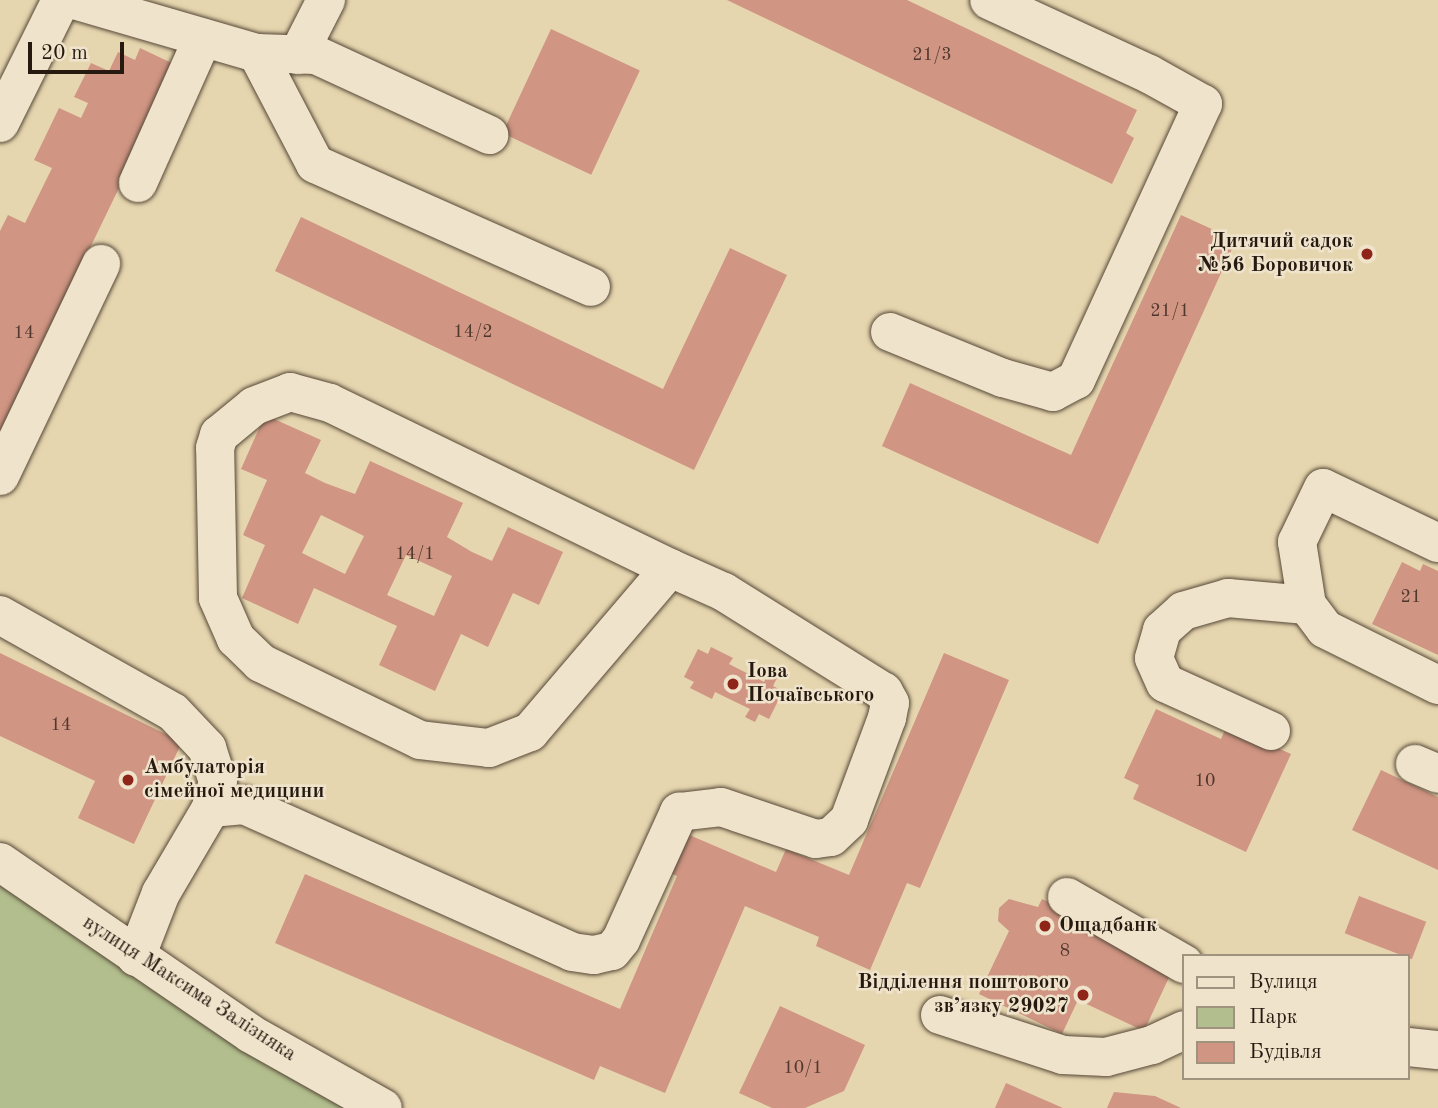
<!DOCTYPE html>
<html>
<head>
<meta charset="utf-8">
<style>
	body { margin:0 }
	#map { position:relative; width:1438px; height:1108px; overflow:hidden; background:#e6d6af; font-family:"Old Standard TT",serif }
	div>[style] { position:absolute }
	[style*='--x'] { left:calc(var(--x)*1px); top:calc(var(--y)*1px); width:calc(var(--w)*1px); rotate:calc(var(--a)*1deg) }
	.green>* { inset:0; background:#b2be8d }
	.building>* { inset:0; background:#d09583; transform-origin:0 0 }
	.roads { filter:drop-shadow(0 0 2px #564838) drop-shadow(0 0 2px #564838) }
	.minor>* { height:38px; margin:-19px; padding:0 19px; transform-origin:19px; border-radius:19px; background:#efe4cb }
	.dots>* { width:19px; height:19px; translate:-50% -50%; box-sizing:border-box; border:4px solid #efe4cb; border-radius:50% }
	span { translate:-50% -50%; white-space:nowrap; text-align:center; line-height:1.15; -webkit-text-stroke:5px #efe4cb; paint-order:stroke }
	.number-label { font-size:18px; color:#50382d }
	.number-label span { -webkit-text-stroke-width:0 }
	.poi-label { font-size:21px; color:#261910; font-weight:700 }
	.right { translate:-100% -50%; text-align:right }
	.left { translate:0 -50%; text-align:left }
	.street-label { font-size:21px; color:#261910 }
	.legend { position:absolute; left:1182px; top:954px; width:228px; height:126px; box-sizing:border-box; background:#efe4cb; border:2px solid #9f9380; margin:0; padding:9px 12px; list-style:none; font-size:21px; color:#261910 }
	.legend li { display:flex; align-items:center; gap:14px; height:35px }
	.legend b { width:35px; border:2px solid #9f9380 }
	.scale { position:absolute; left:28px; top:42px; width:96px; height:32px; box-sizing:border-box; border:4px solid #261910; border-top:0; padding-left:9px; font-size:21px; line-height:24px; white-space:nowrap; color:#261910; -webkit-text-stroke:5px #efe4cb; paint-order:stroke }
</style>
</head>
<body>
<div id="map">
	<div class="green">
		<i style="clip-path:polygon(0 880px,353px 1108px,0 1108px)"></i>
	</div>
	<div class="building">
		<i style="clip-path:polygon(727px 0,907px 0,1137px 110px,1126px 133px,1134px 138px,1112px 184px)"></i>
		<i style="left:551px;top:29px;width:98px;height:115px;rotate:25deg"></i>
		<i style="clip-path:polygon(140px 48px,178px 66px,0 434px,0 231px,8px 215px,25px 223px,52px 168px,34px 160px,59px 108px,81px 118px,88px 103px,74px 97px,91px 63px,109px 71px,118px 52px,135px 60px)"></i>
		<i style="clip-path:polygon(1181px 215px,1236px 240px,1098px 544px,882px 446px,910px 383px,1071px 455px)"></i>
		<i style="clip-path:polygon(301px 217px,663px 389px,730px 248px,787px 275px,694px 470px,275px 271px)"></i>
		<i style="clip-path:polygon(evenodd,265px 415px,321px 440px,305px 473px,325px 483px,355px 494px,370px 461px,463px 503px,447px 537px,472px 552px,492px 561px,508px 527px,563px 552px,539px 605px,513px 593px,488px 647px,461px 634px,435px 691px,379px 665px,397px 626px,314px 588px,298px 624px,242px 598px,265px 545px,243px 535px,267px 480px,241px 469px,265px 415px,321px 515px,364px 536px,345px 574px,302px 553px,321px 515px,265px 415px,406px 555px,452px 576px,434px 616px,387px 595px,406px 555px)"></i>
		<i style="clip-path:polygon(1402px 562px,1420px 571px,1423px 564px,1438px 571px,1438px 655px,1372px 624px)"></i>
		<i style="clip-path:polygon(711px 647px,733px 658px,729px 664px,764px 682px,768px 673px,777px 678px,773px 686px,783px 691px,769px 719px,759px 714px,755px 722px,745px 717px,750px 709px,715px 692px,712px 699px,690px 688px,694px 682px,684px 677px,698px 649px,708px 654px)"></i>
		<i style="clip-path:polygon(0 653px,182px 742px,134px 844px,78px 818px,95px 781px,0 736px)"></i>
		<i style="clip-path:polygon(944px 653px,1009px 680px,920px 888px,907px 883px,870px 970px,816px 946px,819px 937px,745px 906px,665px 1093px,600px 1066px,594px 1080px,275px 943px,305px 874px,620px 1009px,677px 876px,663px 870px,680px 831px,776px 872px,786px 849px,849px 875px)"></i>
		<i style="clip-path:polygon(1156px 709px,1221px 739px,1227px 725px,1291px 754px,1246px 852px,1133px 799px,1139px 785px,1124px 778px)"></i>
		<i style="clip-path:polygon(1381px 770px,1438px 797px,1438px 870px,1352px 830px)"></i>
		<i style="left:1359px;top:896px;width:72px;height:40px;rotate:21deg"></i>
		<i style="clip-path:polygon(1009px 899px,1038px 907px,1042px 899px,1063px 909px,1059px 917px,1172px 971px,1144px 1031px,1078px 1000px,1062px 1034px,979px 994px,1009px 931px,998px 921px,999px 908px)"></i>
		<i style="clip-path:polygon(780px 1006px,865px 1045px,844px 1091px,805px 1108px,772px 1108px,739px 1093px)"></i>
		<i style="clip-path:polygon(1006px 1083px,1063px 1108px,995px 1108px)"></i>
		<i style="clip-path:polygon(1114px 1092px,1155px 1096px,1181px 1108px,1107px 1108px)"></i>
	</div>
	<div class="roads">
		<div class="minor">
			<i style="--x:74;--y:0;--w:191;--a:16.2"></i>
			<i style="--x:257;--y:53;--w:59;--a:1.9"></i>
			<i style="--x:316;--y:55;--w:191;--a:24.8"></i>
			<i style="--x:257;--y:53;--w:125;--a:62.4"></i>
			<i style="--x:315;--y:164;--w:302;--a:24"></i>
			<i style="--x:298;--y:55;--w:62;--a:-63"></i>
			<i style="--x:0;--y:123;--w:137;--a:-63.6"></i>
			<i style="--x:138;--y:183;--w:159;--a:-65.9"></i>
			<i style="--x:890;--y:332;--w:122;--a:22.2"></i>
			<i style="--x:1003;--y:378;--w:52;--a:15.6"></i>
			<i style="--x:1053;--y:392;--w:26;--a:-28"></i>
			<i style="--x:1076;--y:380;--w:304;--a:-65.3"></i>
			<i style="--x:1203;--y:104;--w:62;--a:-150.9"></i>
			<i style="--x:1149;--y:74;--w:176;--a:-155.2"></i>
			<i style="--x:290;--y:392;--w:41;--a:15.4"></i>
			<i style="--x:330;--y:403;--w:378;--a:25.9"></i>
			<i style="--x:670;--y:568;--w:216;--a:130.5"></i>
			<i style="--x:530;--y:732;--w:44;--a:158.7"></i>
			<i style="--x:489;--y:748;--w:69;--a:-173.4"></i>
			<i style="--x:420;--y:740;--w:177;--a:-154.2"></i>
			<i style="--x:261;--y:663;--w:35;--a:-136"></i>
			<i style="--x:236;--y:639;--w:45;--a:-113.7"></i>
			<i style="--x:218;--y:598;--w:150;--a:-91.1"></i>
			<i style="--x:215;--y:448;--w:14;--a:-73"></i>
			<i style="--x:219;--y:435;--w:45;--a:-39.6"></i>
			<i style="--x:254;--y:406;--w:39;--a:-21"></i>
			<i style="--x:0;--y:476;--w:235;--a:-64.5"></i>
			<i style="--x:1438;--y:543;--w:127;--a:-154.4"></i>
			<i style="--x:1323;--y:488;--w:60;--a:115.7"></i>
			<i style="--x:1297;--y:542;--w:64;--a:81"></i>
			<i style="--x:1307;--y:605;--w:30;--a:53"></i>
			<i style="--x:1325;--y:629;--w:126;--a:26.4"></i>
			<i style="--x:0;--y:615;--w:198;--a:29.3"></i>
			<i style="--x:173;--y:712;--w:50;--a:46.6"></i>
			<i style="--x:207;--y:748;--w:35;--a:72"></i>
			<i style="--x:218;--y:781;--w:28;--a:105"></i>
			<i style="--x:1271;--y:731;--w:116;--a:-155.6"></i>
			<i style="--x:1165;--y:683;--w:27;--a:-114"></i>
			<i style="--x:1154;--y:658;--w:29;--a:-74"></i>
			<i style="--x:1162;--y:630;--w:28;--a:-42"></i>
			<i style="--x:1183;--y:611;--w:47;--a:-16.1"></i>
			<i style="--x:1228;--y:598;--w:79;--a:5.1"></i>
			<i style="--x:1415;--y:764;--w:25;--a:23"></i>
			<i style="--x:0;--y:862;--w:304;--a:34.4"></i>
			<i style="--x:251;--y:1034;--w:151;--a:29.3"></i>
			<i style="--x:1067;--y:897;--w:135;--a:29.8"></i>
			<i style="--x:136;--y:957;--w:69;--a:-68.7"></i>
			<i style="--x:161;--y:893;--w:99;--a:-59.5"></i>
			<i style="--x:211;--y:808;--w:33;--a:-5"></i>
			<i style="--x:244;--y:805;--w:359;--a:24.1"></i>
			<i style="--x:572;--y:952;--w:22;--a:8"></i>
			<i style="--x:594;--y:955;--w:18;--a:-13"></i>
			<i style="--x:612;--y:951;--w:14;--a:-51"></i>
			<i style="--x:621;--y:940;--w:141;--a:-65.6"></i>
			<i style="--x:679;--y:812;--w:42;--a:-6.8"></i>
			<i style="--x:721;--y:807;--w:100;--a:18.6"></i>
			<i style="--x:816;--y:839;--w:15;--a:-8"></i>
			<i style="--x:831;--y:837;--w:25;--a:-43"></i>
			<i style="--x:849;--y:820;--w:109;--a:-69.6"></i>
			<i style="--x:887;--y:718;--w:15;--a:-79"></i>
			<i style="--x:890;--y:703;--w:13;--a:-119"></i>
			<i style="--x:884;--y:692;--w:189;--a:-148"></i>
			<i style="--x:724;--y:592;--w:59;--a:-156"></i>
			<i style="--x:940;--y:1015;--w:129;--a:18"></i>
			<i style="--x:1063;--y:1055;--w:43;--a:2.7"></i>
			<i style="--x:1106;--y:1057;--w:48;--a:-14.6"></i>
			<i style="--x:1152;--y:1045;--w:35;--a:-25"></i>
			<i style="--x:1408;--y:1047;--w:30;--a:6"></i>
		</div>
	</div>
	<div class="dots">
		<i style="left:1367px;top:254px;background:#8f2418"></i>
		<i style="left:733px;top:684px;background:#8f2418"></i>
		<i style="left:128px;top:780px;background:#8f2418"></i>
		<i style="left:1045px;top:926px;background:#8f2418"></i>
		<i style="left:1083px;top:995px;background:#8f2418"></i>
	</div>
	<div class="number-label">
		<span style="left:932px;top:55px">21/3</span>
		<span style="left:1170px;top:311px">21/1</span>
		<span style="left:473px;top:332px">14/2</span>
		<span style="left:24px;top:333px">14</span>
		<span style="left:415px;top:554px">14/1</span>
		<span style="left:1411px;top:597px">21</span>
		<span style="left:61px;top:725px">14</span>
		<span style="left:1205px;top:781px">10</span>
		<span style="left:1065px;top:951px">8</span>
		<span style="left:803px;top:1068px">10/1</span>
	</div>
	<div class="poi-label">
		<span class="right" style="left:1353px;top:254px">Дитячий садок<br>№56 Боровичок</span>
		<span class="left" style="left:747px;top:684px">Іова<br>Почаївського</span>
		<span class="left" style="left:144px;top:780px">Амбулаторія<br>сімейної медицини</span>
		<span class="left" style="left:1059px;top:926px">Ощадбанк</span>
		<span class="right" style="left:1069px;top:995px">Відділення поштового<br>зв’язку 29027</span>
	</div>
	<div class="street-label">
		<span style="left:189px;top:989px;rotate:33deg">вулиця Максима Залізняка</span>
	</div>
	<ul class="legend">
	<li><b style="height:9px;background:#efe4cb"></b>Вулиця</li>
	<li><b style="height:19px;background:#b2be8d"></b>Парк</li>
	<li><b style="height:19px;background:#d09583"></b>Будівля</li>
	</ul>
	<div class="scale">20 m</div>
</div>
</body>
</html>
